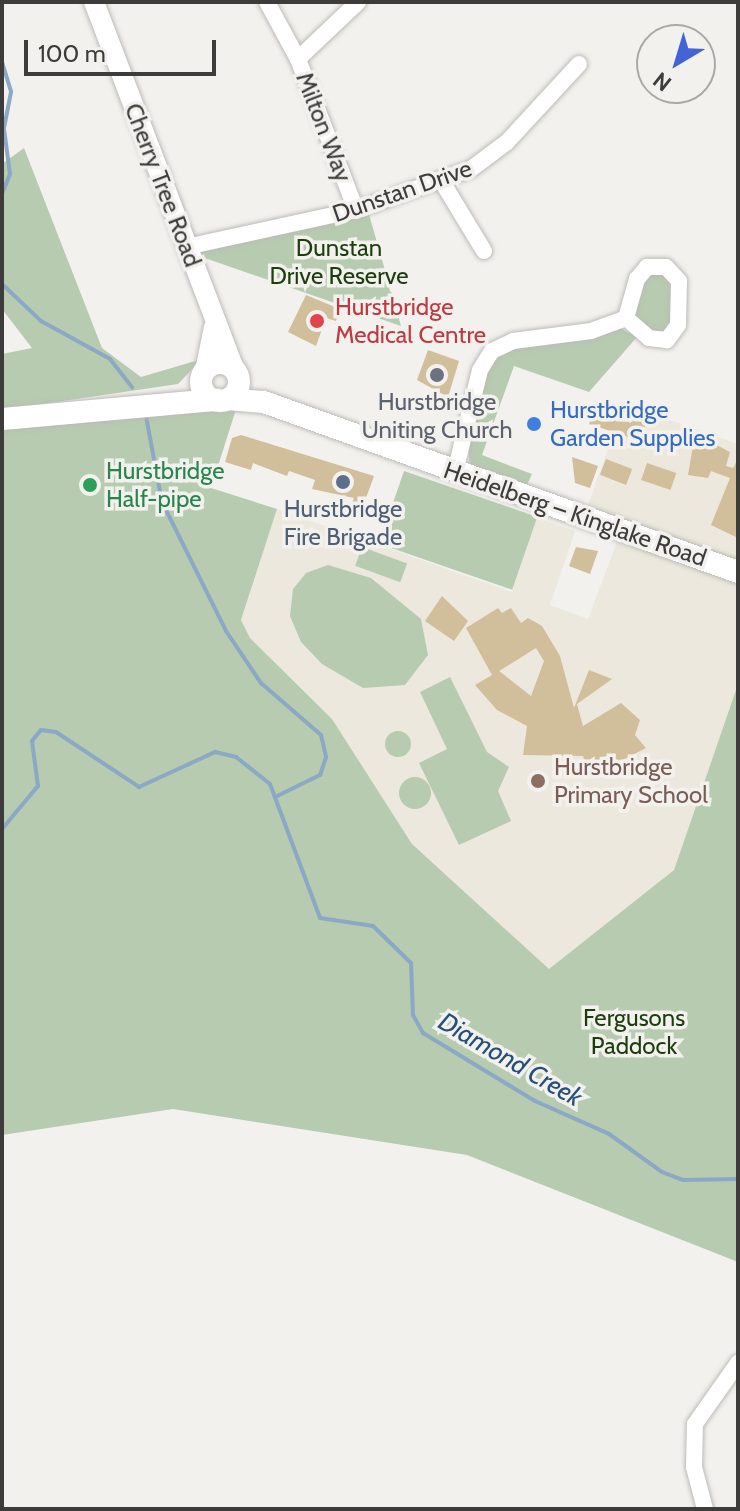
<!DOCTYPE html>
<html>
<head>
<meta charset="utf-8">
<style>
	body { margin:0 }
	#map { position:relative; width:740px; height:1511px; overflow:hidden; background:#f3f1ee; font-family:Cabin,sans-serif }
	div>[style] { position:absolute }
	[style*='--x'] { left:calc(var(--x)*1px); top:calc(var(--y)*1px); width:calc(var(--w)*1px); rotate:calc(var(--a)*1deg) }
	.built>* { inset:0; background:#ede8dd }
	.green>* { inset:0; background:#b6cbaf; transform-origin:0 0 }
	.round { border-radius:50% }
	.stream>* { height:4px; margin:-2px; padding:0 2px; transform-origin:2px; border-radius:2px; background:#8ba8c5 }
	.building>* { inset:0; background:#d1be9a; transform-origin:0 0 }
	.roads { filter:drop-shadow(0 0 2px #bcbbb7) drop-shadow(0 0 2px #bcbbb7) }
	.minor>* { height:16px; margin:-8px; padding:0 8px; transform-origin:8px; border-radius:8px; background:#fff }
	.tertiary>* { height:20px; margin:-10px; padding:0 10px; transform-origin:10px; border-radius:10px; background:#fff }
	.secondary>* { height:22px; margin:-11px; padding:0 11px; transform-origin:11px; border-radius:11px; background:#fff }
	.secondary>.ring { margin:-11px; padding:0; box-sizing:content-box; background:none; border:22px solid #fff; border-radius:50% }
	.dots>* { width:22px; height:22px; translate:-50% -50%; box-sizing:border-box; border:4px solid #f3f1ee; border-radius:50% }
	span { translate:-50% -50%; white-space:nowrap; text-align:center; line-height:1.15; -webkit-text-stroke:7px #f3f1ee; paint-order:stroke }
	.street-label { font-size:24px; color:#3d3c3b }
	.park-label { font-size:24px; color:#1c3d0e }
	.health-label { font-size:24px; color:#be3a42 }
	.left { translate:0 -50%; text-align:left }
	.worship-label { font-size:24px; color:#5b616d }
	.shop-label { font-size:24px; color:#366cbe }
	.leisure-label { font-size:24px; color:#27864d }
	.service-label { font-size:24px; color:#4e5e75 }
	.education-label { font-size:24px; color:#785e54 }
	.water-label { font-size:26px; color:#265079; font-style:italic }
	.frame { position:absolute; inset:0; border:4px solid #3d3c3b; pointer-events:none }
	.north { position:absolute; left:636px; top:24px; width:80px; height:80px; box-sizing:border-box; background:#f3f1ee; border:2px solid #aaa9a6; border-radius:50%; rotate:218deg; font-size:22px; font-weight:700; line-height:32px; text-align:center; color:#3d3c3b }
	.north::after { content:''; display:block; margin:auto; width:28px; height:36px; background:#4364d6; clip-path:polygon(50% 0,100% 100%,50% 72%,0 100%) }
	.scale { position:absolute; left:24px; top:40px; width:192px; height:36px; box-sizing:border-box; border:4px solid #3d3c3b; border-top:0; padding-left:10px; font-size:24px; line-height:28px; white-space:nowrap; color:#3d3c3b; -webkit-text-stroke:6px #f3f1ee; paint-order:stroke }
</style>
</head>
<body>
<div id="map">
	<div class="built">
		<i style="clip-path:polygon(624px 404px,738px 444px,738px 561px,587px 508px)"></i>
		<i style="clip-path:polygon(277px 509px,512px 592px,537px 518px,575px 531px,550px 605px,588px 619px,618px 539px,738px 582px,738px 684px,674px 870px,549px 969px,412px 844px,332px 719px,250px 638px,241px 621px)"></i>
	</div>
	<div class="green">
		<i style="clip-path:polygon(24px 148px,102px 348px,141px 377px,202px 359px,178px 384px,2px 410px,2px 354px,32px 348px,2px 309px,2px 164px)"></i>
		<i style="clip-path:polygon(368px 211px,401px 326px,196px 255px,196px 251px)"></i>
		<i style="clip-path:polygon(657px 270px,673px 281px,673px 325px,659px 337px,633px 317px,642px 279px)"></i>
		<i style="clip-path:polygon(620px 328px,637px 337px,589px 392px,514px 366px,482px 455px,532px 474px,527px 485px,470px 466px,468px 447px,483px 378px,500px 351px)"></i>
		<i style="clip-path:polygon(238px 403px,211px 488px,277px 509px,241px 620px,250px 638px,332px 719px,412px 844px,549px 969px,674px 870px,738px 684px,738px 1262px,467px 1155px,173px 1109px,2px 1135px,2px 427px)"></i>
		<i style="left:404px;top:471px;width:141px;height:77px;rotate:19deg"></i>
		<i style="left:362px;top:547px;width:48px;height:20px;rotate:20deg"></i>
		<i style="clip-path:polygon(328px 565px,371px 578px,421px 619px,428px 655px,405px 685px,363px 688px,322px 664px,301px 642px,290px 616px,293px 589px,306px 573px)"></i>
		<i style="clip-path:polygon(450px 677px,487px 752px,509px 767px,498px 791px,511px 821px,459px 845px,419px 763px,447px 749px,420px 692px)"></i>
		<i class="round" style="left:385px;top:731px;width:26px;height:26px"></i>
		<i class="round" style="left:399px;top:777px;width:32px;height:32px"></i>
	</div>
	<div class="stream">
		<i style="--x:2;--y:62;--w:31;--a:73"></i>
		<i style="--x:11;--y:92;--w:38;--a:101"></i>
		<i style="--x:4;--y:129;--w:45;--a:82.4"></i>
		<i style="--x:10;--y:174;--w:22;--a:112"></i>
		<i style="--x:2;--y:284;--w:54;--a:43.5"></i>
		<i style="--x:41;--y:321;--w:79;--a:28.8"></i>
		<i style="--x:110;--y:359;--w:36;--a:52"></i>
		<i style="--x:146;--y:416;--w:87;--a:79.5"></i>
		<i style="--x:162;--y:502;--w:144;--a:63.6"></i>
		<i style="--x:226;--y:631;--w:63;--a:56.1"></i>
		<i style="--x:261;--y:683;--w:79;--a:40.9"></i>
		<i style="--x:321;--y:735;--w:23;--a:77"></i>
		<i style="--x:326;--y:757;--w:19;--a:108"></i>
		<i style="--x:320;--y:775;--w:50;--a:153.9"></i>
		<i style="--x:2;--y:829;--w:56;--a:-50.1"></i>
		<i style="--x:38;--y:786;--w:45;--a:-97.6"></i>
		<i style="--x:32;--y:741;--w:14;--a:-51"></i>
		<i style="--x:41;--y:730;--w:15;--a:8"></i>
		<i style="--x:56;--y:732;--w:100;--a:33.5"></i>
		<i style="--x:139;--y:787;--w:84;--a:-24.7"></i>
		<i style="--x:215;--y:752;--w:22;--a:13"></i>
		<i style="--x:236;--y:757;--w:43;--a:38.5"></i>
		<i style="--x:270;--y:784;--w:143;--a:69.5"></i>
		<i style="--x:320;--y:918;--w:54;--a:8.6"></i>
		<i style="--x:373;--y:926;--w:53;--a:44.2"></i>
		<i style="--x:411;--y:963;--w:52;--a:87.8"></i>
		<i style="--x:413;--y:1015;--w:21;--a:61"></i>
		<i style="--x:423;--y:1033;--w:131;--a:31.3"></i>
		<i style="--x:535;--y:1101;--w:81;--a:24"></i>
		<i style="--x:609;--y:1134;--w:65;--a:35.6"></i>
		<i style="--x:662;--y:1172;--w:22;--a:21"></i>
		<i style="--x:683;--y:1180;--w:55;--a:-1"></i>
	</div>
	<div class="building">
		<i style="clip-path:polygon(306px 295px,340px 309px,336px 321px,326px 318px,316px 346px,288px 332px)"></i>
		<i style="clip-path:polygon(428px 350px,459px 361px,448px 397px,417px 380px)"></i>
		<i style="clip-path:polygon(594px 410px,631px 423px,634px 414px,648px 420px,640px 441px,589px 424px)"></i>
		<i style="clip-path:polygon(695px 434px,730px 452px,726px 466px,733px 468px,738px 459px,738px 538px,711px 525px,730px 478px,711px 471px,708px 478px,688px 475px)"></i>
		<i style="clip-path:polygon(241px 435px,374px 476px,362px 509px,351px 505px,354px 498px,312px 489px,315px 480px,289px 471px,287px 476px,253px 463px,251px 470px,225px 462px,232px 438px)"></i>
		<i style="clip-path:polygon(572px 457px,598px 466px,590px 488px,575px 483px)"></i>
		<i style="left:606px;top:459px;width:28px;height:17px;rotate:21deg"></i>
		<i style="left:647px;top:463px;width:31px;height:18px;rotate:19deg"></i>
		<i style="left:295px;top:498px;width:21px;height:14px;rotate:23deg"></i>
		<i style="clip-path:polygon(576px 547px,598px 551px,590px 574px,569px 566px)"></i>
		<i style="clip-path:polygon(442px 596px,468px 621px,454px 641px,425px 621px)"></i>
		<i style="clip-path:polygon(evenodd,498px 608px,502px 613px,511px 608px,521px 623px,528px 618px,542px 626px,560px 656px,574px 708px,589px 670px,612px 679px,577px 704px,583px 726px,621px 703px,640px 720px,635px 735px,646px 748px,591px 776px,583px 756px,523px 755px,527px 726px,497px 710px,475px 685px,492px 675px,466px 628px,498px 608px,536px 648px,544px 661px,531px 696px,499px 671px,536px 648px)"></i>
	</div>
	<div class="roads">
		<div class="minor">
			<i style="--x:267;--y:2;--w:65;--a:61.5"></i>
			<i style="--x:298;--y:59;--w:162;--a:69"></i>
			<i style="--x:298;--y:59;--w:83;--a:-43.5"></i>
			<i style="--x:441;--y:180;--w:83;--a:58.8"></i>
			<i style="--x:186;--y:247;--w:174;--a:-12.3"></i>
			<i style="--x:356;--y:210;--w:122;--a:-19.6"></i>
			<i style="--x:471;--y:169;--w:45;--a:-36.9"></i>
			<i style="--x:507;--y:142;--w:106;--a:-47.3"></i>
			<i style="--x:647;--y:267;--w:19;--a:0"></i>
			<i style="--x:666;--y:267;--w:19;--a:47"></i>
			<i style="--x:679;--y:281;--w:44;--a:91.3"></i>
			<i style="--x:678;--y:325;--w:19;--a:126"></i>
			<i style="--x:667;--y:340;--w:18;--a:-174"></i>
			<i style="--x:649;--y:338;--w:30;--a:-139"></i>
			<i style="--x:626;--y:318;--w:41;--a:-74.2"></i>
			<i style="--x:637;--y:279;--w:16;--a:-50"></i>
			<i style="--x:455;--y:472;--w:105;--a:-76.2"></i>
			<i style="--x:480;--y:370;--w:22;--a:-58"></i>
			<i style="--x:492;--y:351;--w:23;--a:-25"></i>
			<i style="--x:513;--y:341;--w:79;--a:-7.3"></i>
			<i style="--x:591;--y:331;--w:37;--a:-20"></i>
			<i style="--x:705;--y:1509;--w:43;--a:-104.7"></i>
			<i style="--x:694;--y:1467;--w:43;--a:-88.7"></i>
			<i style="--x:695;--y:1424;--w:75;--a:-54.8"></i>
		</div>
		<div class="tertiary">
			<i style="--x:94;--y:2;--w:393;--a:69.1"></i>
			<i style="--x:205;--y:371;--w:45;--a:-78.4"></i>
		</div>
		<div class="secondary">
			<i class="ring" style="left:201px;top:363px;width:16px;height:16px"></i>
			<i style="--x:228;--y:399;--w:36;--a:5"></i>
			<i style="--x:264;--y:402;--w:504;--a:19.73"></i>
			<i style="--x:2;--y:419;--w:216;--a:-5.1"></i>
		</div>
	</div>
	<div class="dots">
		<i style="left:317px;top:321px;background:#e0444e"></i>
		<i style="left:437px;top:375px;background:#6b7280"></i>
		<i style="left:534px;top:424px;background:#3f7fe0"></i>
		<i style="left:343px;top:482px;background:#5c6f8a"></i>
		<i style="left:90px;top:485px;background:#2e9e5b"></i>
		<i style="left:538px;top:781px;background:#8d6e63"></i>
	</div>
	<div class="street-label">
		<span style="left:324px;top:127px;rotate:69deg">Milton Way</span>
		<span style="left:163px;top:185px;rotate:69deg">Cherry Tree Road</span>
		<span style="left:402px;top:191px;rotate:-19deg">Dunstan Drive</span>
		<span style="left:575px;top:514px;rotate:19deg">Heidelberg – Kinglake Road</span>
	</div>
	<div class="park-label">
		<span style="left:339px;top:262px">Dunstan<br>Drive Reserve</span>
		<span style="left:634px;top:1032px">Fergusons<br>Paddock</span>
	</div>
	<div class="health-label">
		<span class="left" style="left:335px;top:321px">Hurstbridge<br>Medical Centre</span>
	</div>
	<div class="worship-label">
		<span style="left:437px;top:416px">Hurstbridge<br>Uniting Church</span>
	</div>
	<div class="shop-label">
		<span class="left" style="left:550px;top:424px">Hurstbridge<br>Garden Supplies</span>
	</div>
	<div class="leisure-label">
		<span class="left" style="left:106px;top:485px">Hurstbridge<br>Half-pipe</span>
	</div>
	<div class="service-label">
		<span style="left:343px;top:523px">Hurstbridge<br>Fire Brigade</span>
	</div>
	<div class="education-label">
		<span class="left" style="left:554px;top:781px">Hurstbridge<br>Primary School</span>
	</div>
	<div class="water-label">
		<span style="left:510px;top:1060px;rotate:30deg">Diamond Creek</span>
	</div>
	<div class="frame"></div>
	<div class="north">N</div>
	<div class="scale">100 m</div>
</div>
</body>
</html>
